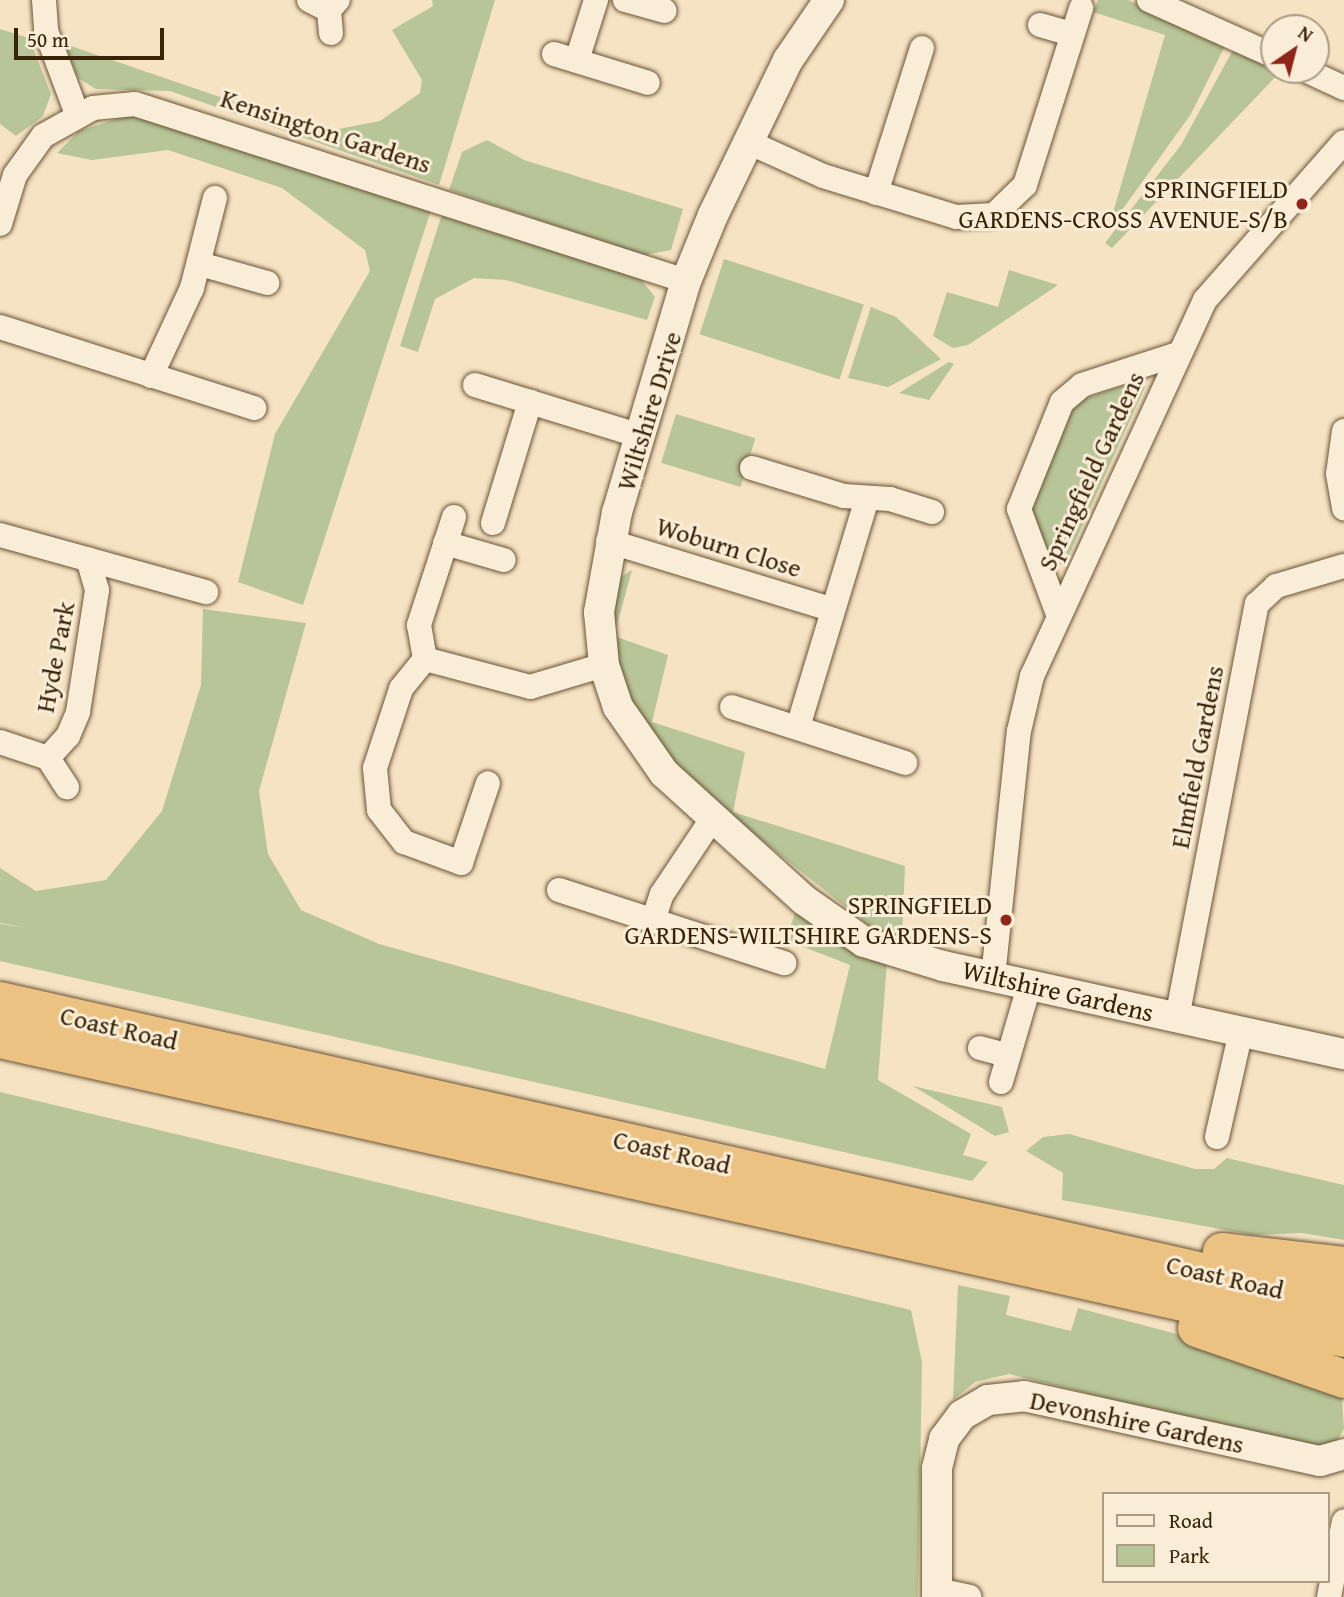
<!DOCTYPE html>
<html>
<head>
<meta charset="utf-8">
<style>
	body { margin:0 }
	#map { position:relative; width:1344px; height:1597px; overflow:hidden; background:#f6e3c3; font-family:"Gentium Book Plus",serif }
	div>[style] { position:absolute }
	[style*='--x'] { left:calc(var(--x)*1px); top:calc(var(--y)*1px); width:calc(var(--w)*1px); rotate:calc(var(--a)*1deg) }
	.green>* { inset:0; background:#b7c598; transform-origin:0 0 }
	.roads { filter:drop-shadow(0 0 2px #685336) drop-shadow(0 0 2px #685336) }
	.minor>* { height:24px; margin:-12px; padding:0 12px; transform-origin:12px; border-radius:12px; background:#f9edd8 }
	.tertiary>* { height:30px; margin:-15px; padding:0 15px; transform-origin:15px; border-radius:15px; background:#f9edd8 }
	.trunk>* { height:38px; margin:-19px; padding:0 19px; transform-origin:19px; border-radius:19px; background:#ebc282 }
	.dots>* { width:19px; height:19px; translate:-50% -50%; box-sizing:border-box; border:4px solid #f9edd8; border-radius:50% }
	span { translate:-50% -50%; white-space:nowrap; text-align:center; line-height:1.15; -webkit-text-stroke:6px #f9edd8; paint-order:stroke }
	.street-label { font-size:26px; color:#382307 }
	.poi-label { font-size:26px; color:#382307 }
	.right { translate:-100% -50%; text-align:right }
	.legend { position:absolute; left:1102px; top:1492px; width:228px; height:91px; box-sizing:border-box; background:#f9edd8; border:2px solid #ac9c84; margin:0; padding:9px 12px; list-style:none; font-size:21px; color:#382307 }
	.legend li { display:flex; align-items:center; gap:14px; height:35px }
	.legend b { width:35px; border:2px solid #ac9c84 }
	.north { position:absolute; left:1260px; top:14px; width:70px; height:70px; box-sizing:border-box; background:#f9edd8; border:2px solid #ac9c84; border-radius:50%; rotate:35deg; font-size:19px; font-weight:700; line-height:28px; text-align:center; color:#382307 }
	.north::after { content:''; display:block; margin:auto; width:24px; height:32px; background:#8f2418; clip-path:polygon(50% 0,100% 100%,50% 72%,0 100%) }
	.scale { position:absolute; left:14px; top:28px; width:150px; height:32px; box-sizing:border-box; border:4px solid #382307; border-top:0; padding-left:9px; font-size:21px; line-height:24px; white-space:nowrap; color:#382307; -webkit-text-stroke:5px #f9edd8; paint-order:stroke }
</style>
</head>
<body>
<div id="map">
	<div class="green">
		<i style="clip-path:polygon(432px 0,495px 0,439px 185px,170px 91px,96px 89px,78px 78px,65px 44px,323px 132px,380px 121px,420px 93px,422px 80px,392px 30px,433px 6px)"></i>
		<i style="clip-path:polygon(1098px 0,1128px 0,1226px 44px,1191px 114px,1117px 217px,1112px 216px,1165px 35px,1093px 12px)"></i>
		<i style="clip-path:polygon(0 29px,29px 38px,51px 94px,43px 116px,16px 136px,0 124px)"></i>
		<i style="clip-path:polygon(1234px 48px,1282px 70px,1112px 248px,1105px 243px,1181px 145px)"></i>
		<i style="clip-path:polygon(132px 114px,431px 210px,303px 605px,238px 582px,275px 434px,370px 271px,365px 250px,282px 188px,168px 150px,92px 160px,57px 153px,79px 131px)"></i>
		<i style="clip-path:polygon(487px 140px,524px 160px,683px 209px,671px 250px,644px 255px,449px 190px,462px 152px)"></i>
		<i style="clip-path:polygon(442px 214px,638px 276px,655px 297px,647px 320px,506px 280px,474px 278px,435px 299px,418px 352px,400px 346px)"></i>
		<i style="left:724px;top:259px;width:147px;height:79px;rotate:18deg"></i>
		<i style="clip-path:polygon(1009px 270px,1058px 285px,968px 345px,953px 348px,933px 336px,947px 292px,998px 307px)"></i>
		<i style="clip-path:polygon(871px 307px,896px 317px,941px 359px,888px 387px,848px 378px)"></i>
		<i style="clip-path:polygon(949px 362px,954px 364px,929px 400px,899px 393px)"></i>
		<i style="clip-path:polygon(1140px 380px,1145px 387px,1064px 566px,1050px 562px,1031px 515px,1033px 490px,1064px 421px,1081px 400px)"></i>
		<i style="left:676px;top:414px;width:83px;height:51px;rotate:17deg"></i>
		<i style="clip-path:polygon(632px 570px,614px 636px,668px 655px,652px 722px,745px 752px,733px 812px,905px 866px,902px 940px,872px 928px,748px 829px,671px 762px,635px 716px,616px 669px,610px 609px,616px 580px)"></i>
		<i style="clip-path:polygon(203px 609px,306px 623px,259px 791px,268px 854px,301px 910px,379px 944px,825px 1069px,850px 965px,786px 940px,797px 907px,887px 962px,878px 1080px,971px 1134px,963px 1155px,988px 1162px,972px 1181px,0 961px,0 924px,27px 928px,0 923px,0 868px,36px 891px,106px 880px,162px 811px,201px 685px)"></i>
		<i style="clip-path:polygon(913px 1086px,1002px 1107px,1009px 1132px,995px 1136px)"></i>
		<i style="clip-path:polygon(0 1092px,911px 1310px,922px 1362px,918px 1597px,0 1597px)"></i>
		<i style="clip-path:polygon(1069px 1134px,1195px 1169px,1214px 1169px,1227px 1158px,1344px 1185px,1344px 1240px,1302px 1233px,1253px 1235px,1062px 1200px,1063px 1173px,1026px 1151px,1043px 1137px)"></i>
		<i style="clip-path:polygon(958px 1285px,1010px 1296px,1006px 1315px,1071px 1331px,1078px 1308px,1230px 1348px,1342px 1397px,1344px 1429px,1335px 1444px,1315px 1449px,1009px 1374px,975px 1382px,953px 1400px)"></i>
	</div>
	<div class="roads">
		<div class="minor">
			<i style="--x:44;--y:0;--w:31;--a:86"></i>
			<i style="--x:46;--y:31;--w:89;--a:69.5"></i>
			<i style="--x:309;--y:0;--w:22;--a:27"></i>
			<i style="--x:625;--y:0;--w:41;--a:15.4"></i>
			<i style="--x:1149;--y:0;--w:137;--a:24.1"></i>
			<i style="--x:1040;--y:25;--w:33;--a:16"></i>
			<i style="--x:331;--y:33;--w:23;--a:-95"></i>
			<i style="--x:329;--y:10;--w:13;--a:-48"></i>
			<i style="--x:554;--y:54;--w:98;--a:17.1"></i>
			<i style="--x:577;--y:60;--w:63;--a:-72.4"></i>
			<i style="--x:1305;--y:70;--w:43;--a:24.8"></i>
			<i style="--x:746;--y:141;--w:85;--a:24.4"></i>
			<i style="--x:823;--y:176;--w:139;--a:17.1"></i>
			<i style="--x:956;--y:217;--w:38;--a:-3"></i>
			<i style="--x:994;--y:215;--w:43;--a:-44.1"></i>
			<i style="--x:1025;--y:185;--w:186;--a:-72.4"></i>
			<i style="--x:876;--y:193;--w:152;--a:-72.4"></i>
			<i style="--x:0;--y:224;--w:51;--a:-73"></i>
			<i style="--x:15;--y:175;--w:48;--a:-54.3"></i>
			<i style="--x:43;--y:136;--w:57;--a:-29.2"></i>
			<i style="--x:93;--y:108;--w:42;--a:-5.4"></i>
			<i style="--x:135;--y:104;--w:579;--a:17.81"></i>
			<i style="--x:200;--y:264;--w:70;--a:15.8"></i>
			<i style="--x:0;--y:327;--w:267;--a:17.7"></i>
			<i style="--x:151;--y:376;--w:97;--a:-65"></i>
			<i style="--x:192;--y:288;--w:93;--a:-75.7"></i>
			<i style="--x:475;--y:385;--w:174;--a:17.1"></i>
			<i style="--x:1344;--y:431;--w:43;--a:97.9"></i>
			<i style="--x:1338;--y:474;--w:35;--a:80"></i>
			<i style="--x:752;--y:468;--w:96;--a:16.9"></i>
			<i style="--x:844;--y:496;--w:46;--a:3.7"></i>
			<i style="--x:890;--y:499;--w:44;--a:17.2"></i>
			<i style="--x:454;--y:517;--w:114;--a:108"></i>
			<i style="--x:419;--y:625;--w:35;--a:80"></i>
			<i style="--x:425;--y:659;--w:109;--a:14.9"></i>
			<i style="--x:530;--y:687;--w:77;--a:-16.6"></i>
			<i style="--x:493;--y:523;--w:127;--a:-73"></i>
			<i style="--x:0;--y:535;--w:214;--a:15.5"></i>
			<i style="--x:608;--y:541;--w:235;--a:17"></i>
			<i style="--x:445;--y:543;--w:61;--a:16.1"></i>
			<i style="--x:1058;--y:614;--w:112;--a:-110.4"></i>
			<i style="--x:1019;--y:509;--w:115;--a:-68.1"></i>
			<i style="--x:1062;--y:402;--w:26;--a:-40"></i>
			<i style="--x:1082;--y:385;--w:101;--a:-17.9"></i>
			<i style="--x:425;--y:659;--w:38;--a:129"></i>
			<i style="--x:401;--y:689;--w:83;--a:108.2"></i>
			<i style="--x:375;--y:768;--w:42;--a:84.6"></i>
			<i style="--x:379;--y:810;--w:41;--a:52"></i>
			<i style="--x:404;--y:842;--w:61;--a:20.2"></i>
			<i style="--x:461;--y:863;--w:84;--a:-71.4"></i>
			<i style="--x:732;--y:707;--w:182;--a:17.9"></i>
			<i style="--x:798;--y:727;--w:238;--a:-73.2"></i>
			<i style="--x:0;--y:742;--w:51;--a:18.4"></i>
			<i style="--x:48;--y:758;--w:35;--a:57"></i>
			<i style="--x:48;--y:758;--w:30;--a:-48"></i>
			<i style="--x:68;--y:736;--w:26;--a:-67"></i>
			<i style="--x:78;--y:712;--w:123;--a:-81.1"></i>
			<i style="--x:97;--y:590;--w:32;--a:-106"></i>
			<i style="--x:559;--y:890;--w:237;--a:18"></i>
			<i style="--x:653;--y:921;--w:28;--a:-72"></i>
			<i style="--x:662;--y:894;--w:90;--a:-56.3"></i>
			<i style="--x:993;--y:977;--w:247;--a:-84"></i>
			<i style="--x:1019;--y:731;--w:57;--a:-76.7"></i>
			<i style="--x:1032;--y:676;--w:414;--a:-65.3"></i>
			<i style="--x:1205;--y:300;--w:210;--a:-48.7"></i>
			<i style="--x:1177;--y:1018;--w:422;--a:-79.1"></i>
			<i style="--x:1257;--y:604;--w:26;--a:-43"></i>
			<i style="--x:1276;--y:586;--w:71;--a:-16.4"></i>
			<i style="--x:980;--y:1048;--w:27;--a:15"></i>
			<i style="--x:1001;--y:1082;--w:100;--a:-73.7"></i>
			<i style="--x:1217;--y:1137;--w:109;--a:-77.2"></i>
			<i style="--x:937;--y:1590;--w:33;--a:12"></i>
			<i style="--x:1329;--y:1597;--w:77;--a:-78.8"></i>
		</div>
		<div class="tertiary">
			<i style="--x:829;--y:0;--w:73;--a:124.3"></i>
			<i style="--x:788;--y:60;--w:172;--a:115.8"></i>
			<i style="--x:713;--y:215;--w:71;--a:112.2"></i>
			<i style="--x:686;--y:281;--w:241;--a:106.6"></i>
			<i style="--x:617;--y:512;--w:102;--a:100.2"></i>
			<i style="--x:599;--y:612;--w:53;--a:84.6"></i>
			<i style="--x:604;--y:665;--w:44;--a:71.6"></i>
			<i style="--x:618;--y:707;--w:80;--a:55.1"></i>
			<i style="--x:664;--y:773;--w:189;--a:42.2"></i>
			<i style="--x:804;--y:900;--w:73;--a:35"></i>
			<i style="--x:864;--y:942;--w:83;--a:16.9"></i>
			<i style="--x:943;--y:966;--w:411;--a:12.4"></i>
			<i style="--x:937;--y:1597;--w:129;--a:-90"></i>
			<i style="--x:937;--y:1468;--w:30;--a:-76"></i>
			<i style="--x:944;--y:1439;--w:30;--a:-53"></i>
			<i style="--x:962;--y:1415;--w:30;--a:-30"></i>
			<i style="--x:988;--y:1400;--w:36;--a:-6"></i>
			<i style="--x:1024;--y:1396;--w:303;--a:12.4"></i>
			<i style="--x:1320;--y:1461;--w:25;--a:-16"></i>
		</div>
		<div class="trunk">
			<i style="--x:0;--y:1001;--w:1378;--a:12.7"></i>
			<i style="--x:0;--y:1039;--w:1377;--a:12.54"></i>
			<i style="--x:1222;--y:1252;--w:123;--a:6.5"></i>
			<i style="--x:1197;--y:1328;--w:156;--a:19.1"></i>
		</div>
	</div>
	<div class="dots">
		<i style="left:1302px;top:204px;background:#8f2418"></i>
		<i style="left:1006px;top:920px;background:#8f2418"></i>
	</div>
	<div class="street-label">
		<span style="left:326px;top:131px;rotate:18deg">Kensington Gardens</span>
		<span style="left:649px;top:411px;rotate:-73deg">Wiltshire Drive</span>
		<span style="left:1091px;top:471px;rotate:-65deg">Springfield Gardens</span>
		<span style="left:729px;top:547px;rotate:17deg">Woburn Close</span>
		<span style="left:55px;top:657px;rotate:-79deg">Hyde Park</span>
		<span style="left:1197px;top:757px;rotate:-79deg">Elmfield Gardens</span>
		<span style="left:1058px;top:991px;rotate:13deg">Wiltshire Gardens</span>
		<span style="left:119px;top:1028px;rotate:13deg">Coast Road</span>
		<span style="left:672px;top:1152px;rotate:13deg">Coast Road</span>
		<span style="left:1225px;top:1277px;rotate:13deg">Coast Road</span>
		<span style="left:1137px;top:1422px;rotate:12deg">Devonshire Gardens</span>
	</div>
	<div class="poi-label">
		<span class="right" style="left:1288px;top:204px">SPRINGFIELD<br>GARDENS-CROSS AVENUE-S/B</span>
		<span class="right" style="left:992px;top:920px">SPRINGFIELD<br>GARDENS-WILTSHIRE GARDENS-S</span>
	</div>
	<ul class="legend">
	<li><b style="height:9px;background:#f9edd8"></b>Road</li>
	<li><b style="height:19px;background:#b7c598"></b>Park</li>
	</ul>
	<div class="north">N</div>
	<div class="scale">50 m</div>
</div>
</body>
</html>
